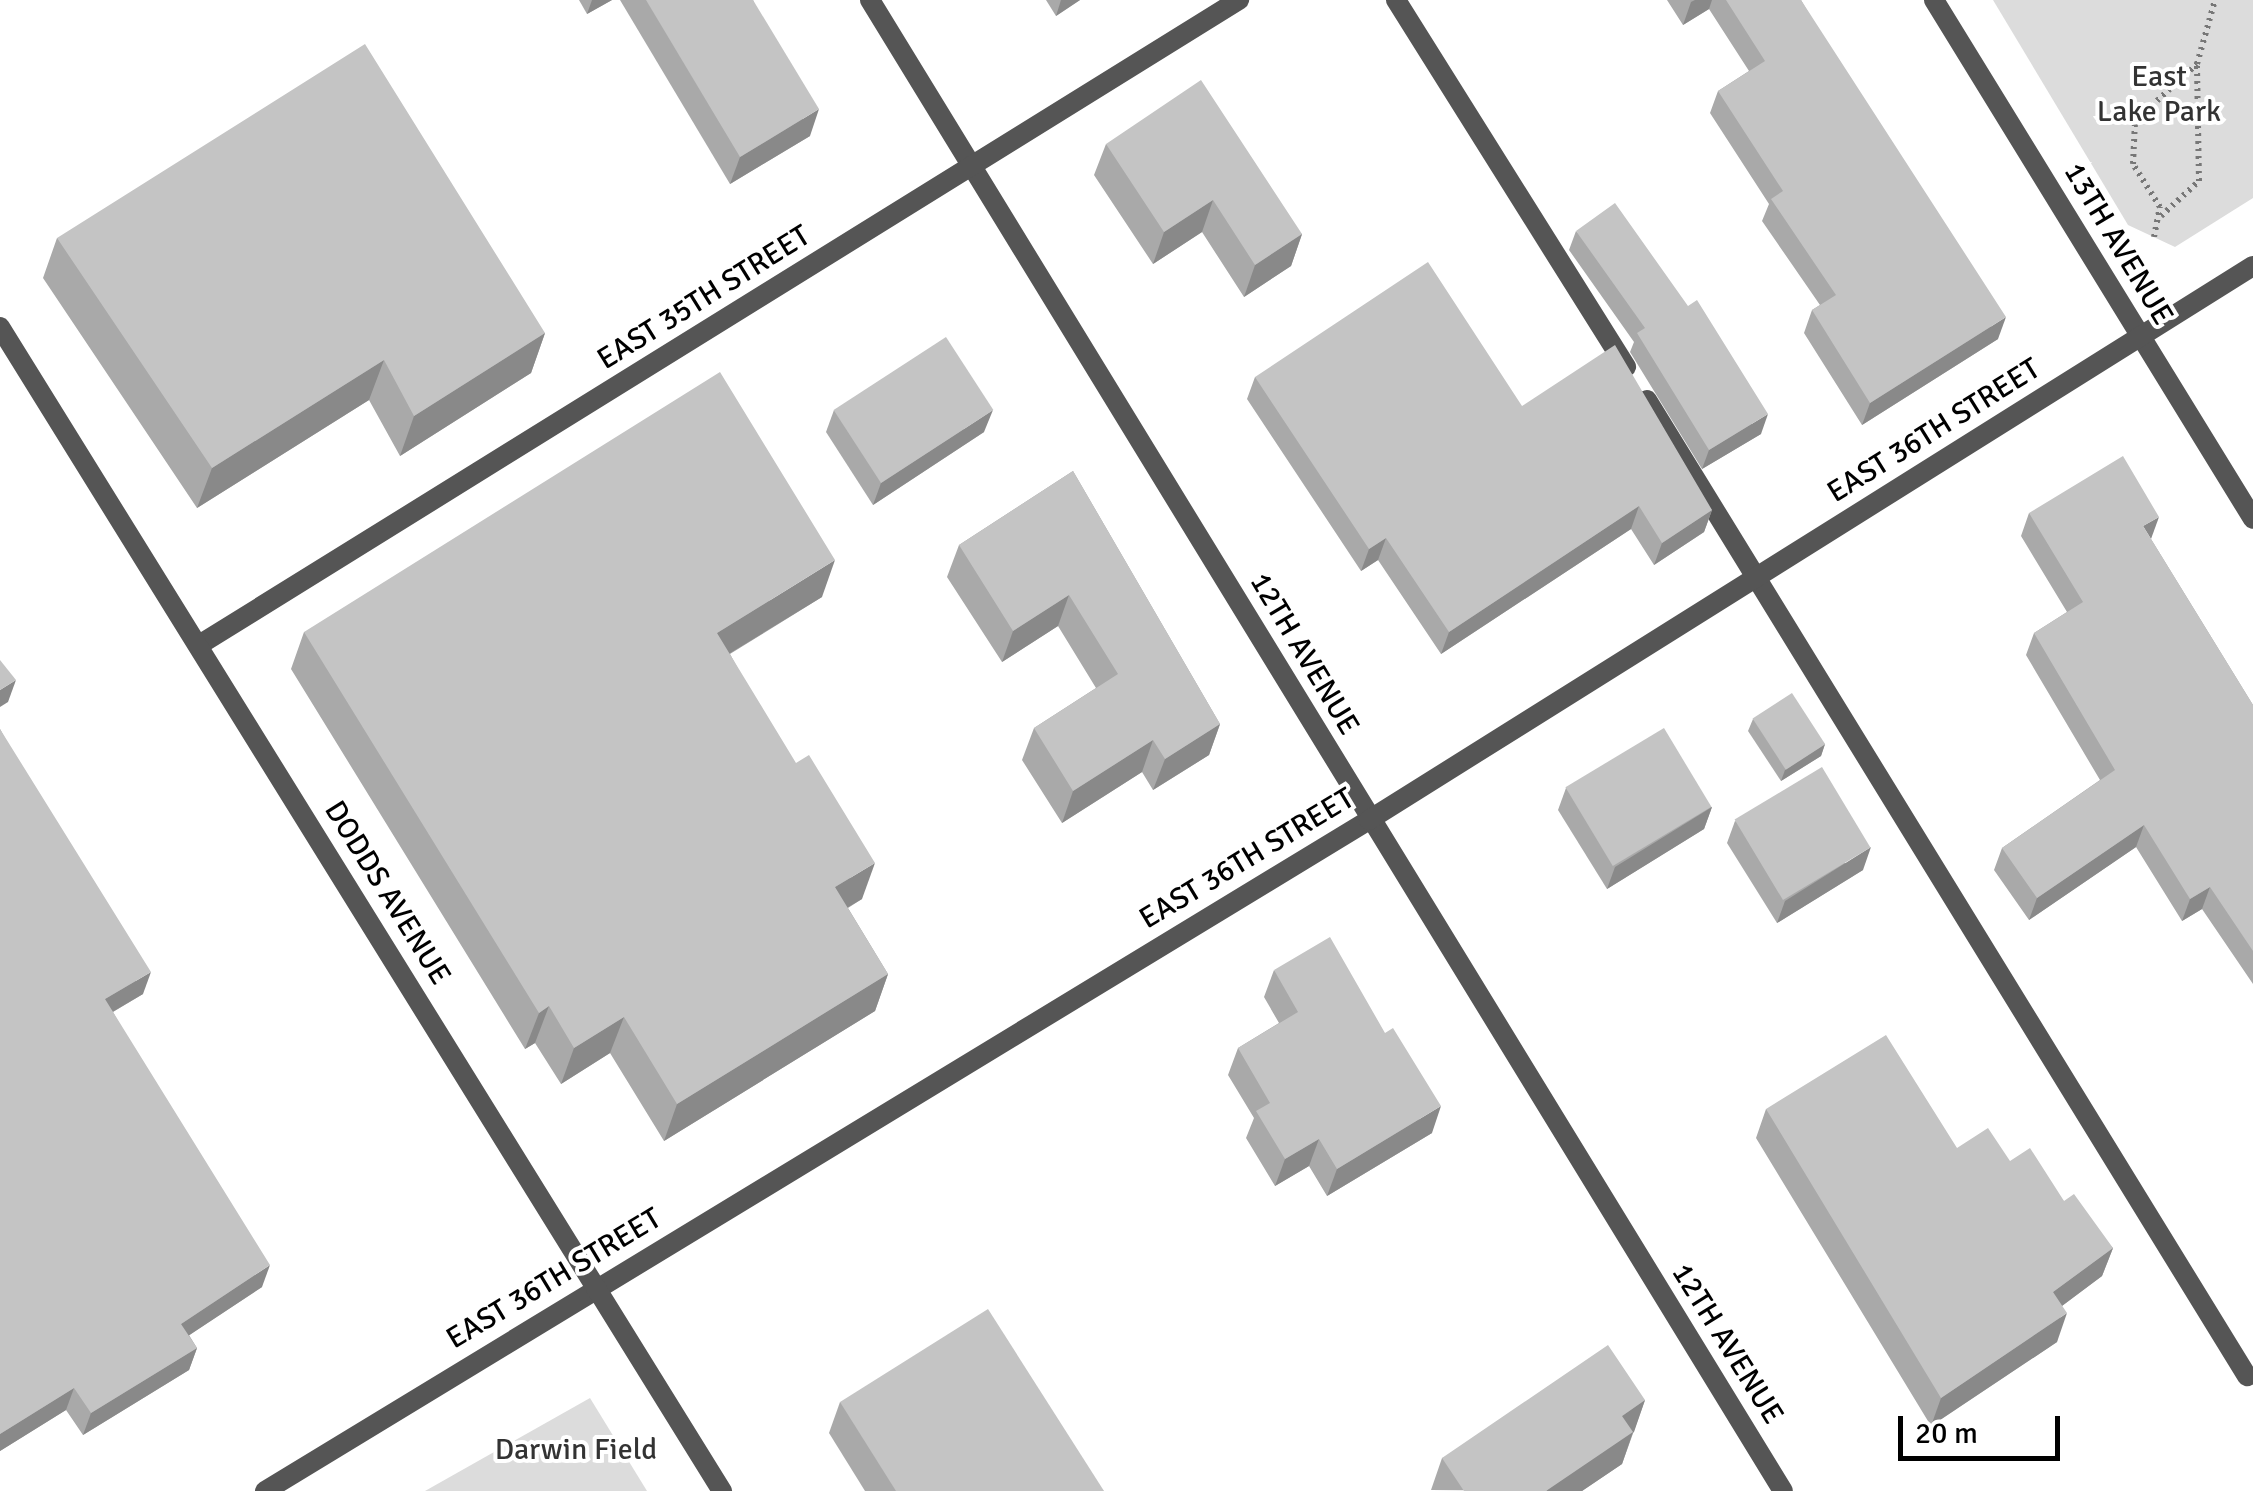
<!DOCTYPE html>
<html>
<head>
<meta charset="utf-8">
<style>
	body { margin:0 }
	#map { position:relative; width:2253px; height:1491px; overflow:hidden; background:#fff; font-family:Signika,sans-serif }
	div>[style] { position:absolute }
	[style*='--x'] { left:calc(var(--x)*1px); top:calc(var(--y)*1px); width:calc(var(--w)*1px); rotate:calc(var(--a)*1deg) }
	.green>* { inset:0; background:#dcdcdc }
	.path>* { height:6px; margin-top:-3px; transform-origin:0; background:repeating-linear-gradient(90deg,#777 0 2.5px,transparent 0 7.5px) }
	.service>* { height:20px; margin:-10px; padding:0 10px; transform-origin:10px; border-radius:10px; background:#555 }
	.minor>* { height:20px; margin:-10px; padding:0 10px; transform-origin:10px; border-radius:10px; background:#555 }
	.tertiary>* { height:20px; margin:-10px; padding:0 10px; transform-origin:10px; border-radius:10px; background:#555 }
	.wall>* { inset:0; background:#a9a9a9 }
	.shaded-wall>* { inset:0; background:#898989 }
	.building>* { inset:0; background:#c4c4c4; transform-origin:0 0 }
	span { translate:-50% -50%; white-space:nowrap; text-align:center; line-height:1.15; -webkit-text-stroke:8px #fff; paint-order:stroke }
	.park-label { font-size:30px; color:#333 }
	.street-label { font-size:30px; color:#000 }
	.scale { position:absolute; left:1898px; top:1416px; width:162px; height:45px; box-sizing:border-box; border:5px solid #000; border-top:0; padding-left:12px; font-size:30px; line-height:35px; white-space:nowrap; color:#000; -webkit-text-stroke:8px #fff; paint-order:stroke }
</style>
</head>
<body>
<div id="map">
	<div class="green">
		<i style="clip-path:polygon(1993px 0,2253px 0,2253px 198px,2175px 247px,2128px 225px)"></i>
		<i style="clip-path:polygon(590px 1398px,647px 1491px,425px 1491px)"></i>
	</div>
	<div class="path">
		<i style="--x:2161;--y:216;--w:52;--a:-42.6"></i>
		<i style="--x:2199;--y:181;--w:117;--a:-91"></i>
		<i style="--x:2154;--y:237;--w:31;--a:-79"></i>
		<i style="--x:2160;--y:207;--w:51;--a:-122.1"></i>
		<i style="--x:2133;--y:164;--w:43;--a:-87.3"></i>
		<i style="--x:2135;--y:121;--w:84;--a:-42.6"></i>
		<i style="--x:2197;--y:64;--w:66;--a:-74.3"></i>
	</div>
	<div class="service">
		<i style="--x:1396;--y:0;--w:433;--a:57.9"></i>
		<i style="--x:1647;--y:400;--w:1146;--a:58.42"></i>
	</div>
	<div class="minor">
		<i style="--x:870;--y:0;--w:1748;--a:58.52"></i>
		<i style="--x:1934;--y:0;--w:609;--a:58.42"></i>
		<i style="--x:199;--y:645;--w:1224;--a:-31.81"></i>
		<i style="--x:265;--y:1491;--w:1292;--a:-31.29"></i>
		<i style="--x:1369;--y:820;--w:1043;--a:-32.08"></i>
	</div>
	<div class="tertiary">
		<i style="--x:0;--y:327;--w:1370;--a:58.19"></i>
	</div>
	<div class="wall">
		<i style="clip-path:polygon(579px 0,612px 0,587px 14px)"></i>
		<i style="clip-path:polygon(620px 0,753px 0,810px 136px,730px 184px)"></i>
		<i style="clip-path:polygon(1046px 0,1080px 0,1056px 16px)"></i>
		<i style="clip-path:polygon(1667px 0,1801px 0,1998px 339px,1862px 425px,1804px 333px,1812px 310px,1820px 305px,1762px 221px,1769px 204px,1710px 113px,1718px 91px,1749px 71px,1709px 9px,1683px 25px)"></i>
		<i style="clip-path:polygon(1106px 144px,1302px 234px,1291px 266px,1244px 297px,1202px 232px,1153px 264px,1094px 175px)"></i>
		<i style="clip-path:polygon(1576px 231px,1761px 434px,1702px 469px,1630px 352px,1634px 342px,1569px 250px)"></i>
		<i style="clip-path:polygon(57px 238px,545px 333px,531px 373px,400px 456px,369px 400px,197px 508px,43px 278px)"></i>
		<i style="clip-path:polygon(1255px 377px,1522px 406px,1712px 510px,1704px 532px,1654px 565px,1631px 529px,1441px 654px,1378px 560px,1361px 571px,1247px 399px)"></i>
		<i style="clip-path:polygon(834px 410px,984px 432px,873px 505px,826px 432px)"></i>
		<i style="clip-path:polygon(1073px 471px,1220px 724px,1209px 755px,1153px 790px,1142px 772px,1062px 823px,1022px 760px,1034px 728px,1096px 688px,1058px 626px,1002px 662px,947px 577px,959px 545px)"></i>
		<i style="clip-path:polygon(2029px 513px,2151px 539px,2253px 705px,2253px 984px,2202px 909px,2182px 921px,2136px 847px,2029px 920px,1994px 870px,2002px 848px,2100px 780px,2026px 655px,2034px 633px,2067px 612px,2021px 536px)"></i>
		<i style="clip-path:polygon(822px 597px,730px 654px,862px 899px,848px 908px,888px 974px,875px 1011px,664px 1141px,610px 1053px,561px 1084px,535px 1043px,525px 1049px,291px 669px,304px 632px)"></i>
		<i style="clip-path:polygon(1753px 719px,1825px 744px,1821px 756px,1781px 781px,1748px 731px)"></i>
		<i style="clip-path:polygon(0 729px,143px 994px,113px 1012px,262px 1287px,189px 1335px,197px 1348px,189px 1370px,83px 1435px,66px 1410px,0 1451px)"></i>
		<i style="clip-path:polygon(1566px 788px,1712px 807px,1704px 829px,1607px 889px,1558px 810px)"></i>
		<i style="clip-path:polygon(1735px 821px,1863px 870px,1777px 923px,1727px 843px)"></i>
		<i style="clip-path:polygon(1274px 970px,1432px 1133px,1327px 1196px,1309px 1166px,1275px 1186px,1246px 1138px,1254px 1118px,1228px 1075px,1238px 1048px,1279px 1023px,1264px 997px)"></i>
		<i style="clip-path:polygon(1766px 1109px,1957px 1148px,2064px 1201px,2113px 1248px,2102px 1276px,2062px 1306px,2057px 1342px,1931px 1426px,1756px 1138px)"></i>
		<i style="clip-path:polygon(1645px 1400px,1622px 1464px,1582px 1491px,1431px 1490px,1442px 1458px)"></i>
		<i style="clip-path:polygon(840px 1402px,1104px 1491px,865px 1491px,829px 1433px)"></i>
	</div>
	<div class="shaded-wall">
		<i style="clip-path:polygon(592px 0,612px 0,587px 14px)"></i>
		<i style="clip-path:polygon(1061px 0,1080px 0,1056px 16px)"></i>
		<i style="clip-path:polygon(1695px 0,1712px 0,1709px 9px,1683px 25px,1691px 2px)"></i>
		<i style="clip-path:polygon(819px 109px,810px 136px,730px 184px,740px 157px)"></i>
		<i style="clip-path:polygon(1213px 200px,1202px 232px,1153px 264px,1164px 232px)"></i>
		<i style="clip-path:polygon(1302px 234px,1291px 266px,1244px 297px,1255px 265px)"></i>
		<i style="clip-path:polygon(2006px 317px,1998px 339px,1862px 425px,1870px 403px)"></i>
		<i style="clip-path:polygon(545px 333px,531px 373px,400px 456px,414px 416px)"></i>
		<i style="clip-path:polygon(384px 360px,369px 400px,197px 508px,212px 468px)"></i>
		<i style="clip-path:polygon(993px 410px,984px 432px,873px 505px,881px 483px)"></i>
		<i style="clip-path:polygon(1768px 414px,1761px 434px,1702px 469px,1709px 450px)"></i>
		<i style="clip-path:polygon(1639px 506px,1631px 529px,1441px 654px,1449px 632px)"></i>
		<i style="clip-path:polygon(1712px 510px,1704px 532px,1654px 565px,1662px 543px)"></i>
		<i style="clip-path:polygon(2159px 517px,2151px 539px,2143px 526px)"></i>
		<i style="clip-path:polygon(1386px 538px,1378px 560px,1361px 571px,1369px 549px)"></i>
		<i style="clip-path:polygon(835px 560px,822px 597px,704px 669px,717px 633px)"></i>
		<i style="clip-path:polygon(1069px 595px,1058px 626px,1002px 662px,1013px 631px)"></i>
		<i style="clip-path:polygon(16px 680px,8px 702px,0 707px,0 690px)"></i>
		<i style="clip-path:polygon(1220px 724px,1209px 755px,1153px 790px,1165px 759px)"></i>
		<i style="clip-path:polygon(1153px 740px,1142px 772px,1062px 823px,1073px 791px)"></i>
		<i style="clip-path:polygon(1825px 744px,1821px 756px,1781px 781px,1785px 770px)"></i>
		<i style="clip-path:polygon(1712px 807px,1704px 829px,1607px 889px,1615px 867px)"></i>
		<i style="clip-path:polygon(2144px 825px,2136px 847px,2029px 920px,2037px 898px)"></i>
		<i style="clip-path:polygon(1871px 847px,1863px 870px,1777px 923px,1785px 901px)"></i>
		<i style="clip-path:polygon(875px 863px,862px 899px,821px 923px,835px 887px)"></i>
		<i style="clip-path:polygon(2210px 887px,2202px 909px,2182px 921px,2190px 899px)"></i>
		<i style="clip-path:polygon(151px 972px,143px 994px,97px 1021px,105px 999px)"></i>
		<i style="clip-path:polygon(888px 974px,875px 1011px,664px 1141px,677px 1104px)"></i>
		<i style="clip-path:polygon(549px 1006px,535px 1043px,525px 1049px,539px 1013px)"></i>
		<i style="clip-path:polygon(624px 1017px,610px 1053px,561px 1084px,574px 1048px)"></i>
		<i style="clip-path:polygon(1441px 1106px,1432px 1133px,1327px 1196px,1337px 1169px)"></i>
		<i style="clip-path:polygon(1319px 1139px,1309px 1166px,1275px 1186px,1285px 1159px)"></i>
		<i style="clip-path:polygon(2113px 1248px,2102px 1276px,2043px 1320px,2053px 1292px)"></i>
		<i style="clip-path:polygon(270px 1265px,262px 1287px,173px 1346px,181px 1324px)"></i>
		<i style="clip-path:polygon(2067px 1313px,2057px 1342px,1931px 1426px,1941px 1398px)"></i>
		<i style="clip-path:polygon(197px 1348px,189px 1370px,83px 1435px,91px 1413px)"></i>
		<i style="clip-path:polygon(74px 1388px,66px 1410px,0 1451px,0 1434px)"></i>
		<i style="clip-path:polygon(1645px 1400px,1634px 1432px,1620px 1441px,1633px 1432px,1622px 1464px,1582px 1491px,1546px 1491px,1622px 1416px)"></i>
	</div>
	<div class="building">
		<i style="clip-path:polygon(646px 0,753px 0,819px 109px,740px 157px)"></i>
		<i style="clip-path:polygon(1726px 0,1801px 0,2006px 317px,1870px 403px,1812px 310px,1836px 295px,1771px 199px,1783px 191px,1718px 91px,1765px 61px)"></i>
		<i style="clip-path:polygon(365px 44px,545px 333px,414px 416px,384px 360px,212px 468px,57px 238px)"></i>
		<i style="clip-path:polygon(1201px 80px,1302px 234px,1255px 265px,1213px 200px,1164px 232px,1106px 144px)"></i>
		<i style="clip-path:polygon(1615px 203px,1688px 306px,1697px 300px,1768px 414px,1709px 450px,1637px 333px,1645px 328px,1576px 231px)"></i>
		<i style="clip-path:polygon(1428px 262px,1522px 406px,1615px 345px,1712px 510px,1662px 543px,1639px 506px,1449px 632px,1386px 538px,1369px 549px,1255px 377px)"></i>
		<i style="left:946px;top:337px;width:87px;height:134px;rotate:57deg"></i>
		<i style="clip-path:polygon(720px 372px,835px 560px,717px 633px,796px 763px,809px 755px,875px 863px,835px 887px,888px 974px,677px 1104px,624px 1017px,574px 1048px,549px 1006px,539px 1013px,304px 632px)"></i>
		<i style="clip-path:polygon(2123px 456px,2159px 517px,2143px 526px,2253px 705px,2253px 951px,2210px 887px,2190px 899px,2144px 825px,2037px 898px,2002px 848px,2115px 770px,2034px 633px,2083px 602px,2029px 513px)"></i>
		<i style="clip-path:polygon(1073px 471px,1220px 724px,1165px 759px,1153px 740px,1073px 791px,1034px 728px,1118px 674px,1069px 595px,1013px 631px,959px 545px)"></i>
		<i style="clip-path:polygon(0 660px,16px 680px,0 690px)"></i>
		<i style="left:1792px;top:693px;width:61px;height:47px;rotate:57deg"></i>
		<i style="left:1664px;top:728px;width:92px;height:115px;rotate:59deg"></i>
		<i style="clip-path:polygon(0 729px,151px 972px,105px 999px,270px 1265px,181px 1324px,197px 1348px,91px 1413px,74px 1388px,0 1434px)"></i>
		<i style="left:1822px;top:767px;width:94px;height:102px;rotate:59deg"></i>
		<i style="clip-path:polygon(1330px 937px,1385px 1033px,1393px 1028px,1441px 1106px,1337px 1169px,1319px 1139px,1285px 1159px,1256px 1111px,1270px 1103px,1238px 1048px,1298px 1012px,1274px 970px)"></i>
		<i style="clip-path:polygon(1886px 1035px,1957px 1148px,1988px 1128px,2010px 1161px,2030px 1148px,2064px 1201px,2074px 1194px,2113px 1248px,2053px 1292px,2067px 1313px,1941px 1398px,1766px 1109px)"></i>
		<i style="clip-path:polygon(988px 1309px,1104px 1491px,896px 1491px,840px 1402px)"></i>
		<i style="clip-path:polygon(1608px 1345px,1645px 1400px,1622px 1416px,1633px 1432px,1546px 1491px,1464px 1491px,1442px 1458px)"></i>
	</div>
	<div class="park-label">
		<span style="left:2159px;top:94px">East<br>Lake Park</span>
		<span style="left:576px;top:1450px">Darwin Field</span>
	</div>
	<div class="street-label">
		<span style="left:2118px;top:244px;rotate:59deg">13TH AVENUE</span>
		<span style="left:704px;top:298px;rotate:-32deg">EAST 35TH STREET</span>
		<span style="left:1934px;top:431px;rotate:-32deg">EAST 36TH STREET</span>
		<span style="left:1304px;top:654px;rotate:59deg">12TH AVENUE</span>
		<span style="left:1247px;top:859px;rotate:-31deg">EAST 36TH STREET</span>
		<span style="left:387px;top:893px;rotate:58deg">DODDS AVENUE</span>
		<span style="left:554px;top:1279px;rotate:-31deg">EAST 36TH STREET</span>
		<span style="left:1727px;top:1344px;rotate:58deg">12TH AVENUE</span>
	</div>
	<div class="scale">20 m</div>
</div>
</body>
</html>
